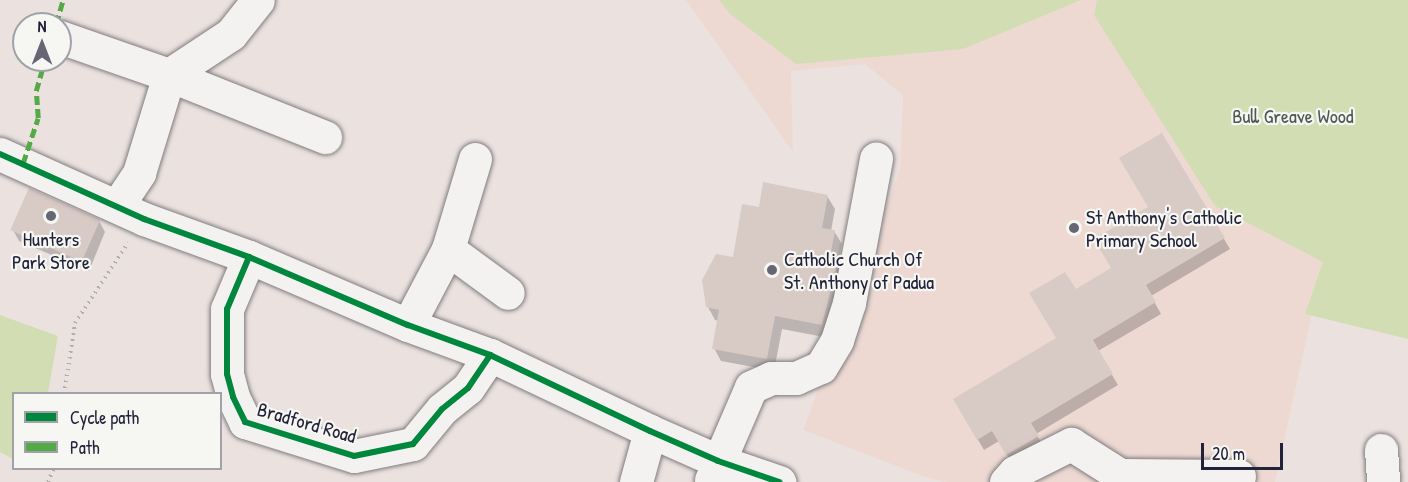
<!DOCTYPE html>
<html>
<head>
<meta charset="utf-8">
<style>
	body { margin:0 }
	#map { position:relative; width:1408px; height:482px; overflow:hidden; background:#ebe2df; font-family:"Patrick Hand",sans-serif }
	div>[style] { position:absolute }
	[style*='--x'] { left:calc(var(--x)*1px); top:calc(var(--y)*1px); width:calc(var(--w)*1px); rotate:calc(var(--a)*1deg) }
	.built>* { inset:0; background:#edd9d2 }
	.green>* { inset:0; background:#d2ddb4 }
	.shadow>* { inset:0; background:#0003 }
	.building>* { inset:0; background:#d8cac5; transform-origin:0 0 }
	.path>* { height:4px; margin-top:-2px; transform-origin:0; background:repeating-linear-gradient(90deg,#afadaf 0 1.5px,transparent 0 6px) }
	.roads { filter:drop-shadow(0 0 2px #817d80) drop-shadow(0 0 2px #817d80) }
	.minor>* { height:33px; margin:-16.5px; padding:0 16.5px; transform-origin:16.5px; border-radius:16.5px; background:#f4f2f0 }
	.quiet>* { height:4.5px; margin-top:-2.25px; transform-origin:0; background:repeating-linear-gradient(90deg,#53aa46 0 9px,transparent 0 13.5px) }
	.cycleway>* { height:6px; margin:-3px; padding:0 3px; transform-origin:3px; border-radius:3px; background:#00873e }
	.dots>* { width:16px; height:16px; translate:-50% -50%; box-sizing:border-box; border:3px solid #f6f6f2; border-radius:50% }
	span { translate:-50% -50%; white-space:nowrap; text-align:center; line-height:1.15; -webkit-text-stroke:4.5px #f6f6f2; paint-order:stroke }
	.park-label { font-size:20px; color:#505954 }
	.poi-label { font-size:20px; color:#22223b }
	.left { translate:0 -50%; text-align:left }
	.street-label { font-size:20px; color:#22223b }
	.legend { position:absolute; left:12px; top:392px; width:210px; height:78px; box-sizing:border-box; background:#f6f6f2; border:2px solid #a1a1a9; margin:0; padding:8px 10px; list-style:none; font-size:18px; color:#22223b }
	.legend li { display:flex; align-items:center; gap:12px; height:30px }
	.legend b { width:30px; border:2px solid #a1a1a9 }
	.north { position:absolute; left:12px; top:12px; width:60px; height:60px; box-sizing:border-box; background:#f6f6f2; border:2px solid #a1a1a9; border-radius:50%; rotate:0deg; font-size:16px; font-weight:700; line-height:24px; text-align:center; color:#22223b }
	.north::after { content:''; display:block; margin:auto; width:21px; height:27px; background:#686574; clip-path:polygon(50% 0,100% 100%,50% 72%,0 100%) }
	.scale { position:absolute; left:1201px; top:443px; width:82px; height:27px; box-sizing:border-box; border:3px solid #22223b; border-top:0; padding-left:8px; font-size:18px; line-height:21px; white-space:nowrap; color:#22223b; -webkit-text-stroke:4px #f6f6f2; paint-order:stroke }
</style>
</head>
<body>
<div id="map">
	<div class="built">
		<i style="clip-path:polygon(686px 0,1101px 0,1326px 250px,1275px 482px,946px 482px,925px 477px,803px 430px,900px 170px,903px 95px,865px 64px,791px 71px,793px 152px)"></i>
	</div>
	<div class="green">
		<i style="clip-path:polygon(719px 0,1081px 0,963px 49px,796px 64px,730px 14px)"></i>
		<i style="clip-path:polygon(1097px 0,1408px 0,1408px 339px,1305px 314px,1323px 262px,1215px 206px,1094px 15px)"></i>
		<i style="clip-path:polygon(0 315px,58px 336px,48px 393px,14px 394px,13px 459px,0 452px)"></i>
	</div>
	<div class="shadow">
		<i style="clip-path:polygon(1162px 135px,1230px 249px,1151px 296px,1161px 314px,1098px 351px,1118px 385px,1036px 434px,1044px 447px,1013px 465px,999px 441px,984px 450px,955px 400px,1058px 339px,1075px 291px,1113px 268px,1150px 208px)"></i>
		<i style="clip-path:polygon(827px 196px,835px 209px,831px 231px,834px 231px,842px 244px,838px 264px,844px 275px,829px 338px,782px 329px,774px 371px,721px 361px,714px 348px,719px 321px,715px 320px,708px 307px,760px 209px)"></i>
		<i style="clip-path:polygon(99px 221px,105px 232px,89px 271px,19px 241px,13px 230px)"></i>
	</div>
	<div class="building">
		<i style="clip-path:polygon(1162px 133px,1225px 238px,1146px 285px,1156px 302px,1093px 340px,1113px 374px,1031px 423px,1039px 436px,1006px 455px,992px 431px,977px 440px,953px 399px,1056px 338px,1029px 293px,1065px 272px,1076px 289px,1111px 268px,1094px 239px,1148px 207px,1119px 158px)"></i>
		<i style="clip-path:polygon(763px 182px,828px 195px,822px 228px,835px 230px,830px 259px,838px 261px,822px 325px,775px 316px,767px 359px,712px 349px,719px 310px,706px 307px,702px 280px,716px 254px,733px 257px,742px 204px,759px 207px)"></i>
		<i style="left:29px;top:188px;width:78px;height:46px;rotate:24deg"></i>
	</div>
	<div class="path">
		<i style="--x:64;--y:394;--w:72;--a:-81.2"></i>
		<i style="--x:75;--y:323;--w:96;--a:-56.5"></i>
		<i style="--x:48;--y:482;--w:15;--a:-67"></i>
	</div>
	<div class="roads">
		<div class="minor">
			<i style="--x:60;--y:37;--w:115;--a:19.2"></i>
			<i style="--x:169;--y:75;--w:168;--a:21.7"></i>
			<i style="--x:0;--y:154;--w:158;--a:24.3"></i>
			<i style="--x:144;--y:219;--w:112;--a:19.9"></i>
			<i style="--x:249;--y:257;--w:173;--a:23.2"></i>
			<i style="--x:408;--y:325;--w:87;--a:20.1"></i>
			<i style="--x:490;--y:355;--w:177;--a:25.4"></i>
			<i style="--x:650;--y:431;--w:74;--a:23.8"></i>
			<i style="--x:718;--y:461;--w:65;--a:19"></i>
			<i style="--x:117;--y:206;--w:40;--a:-56"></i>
			<i style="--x:139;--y:173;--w:102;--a:-73"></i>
			<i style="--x:169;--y:75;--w:74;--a:-33.5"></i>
			<i style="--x:231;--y:34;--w:43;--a:-51.5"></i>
			<i style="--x:448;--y:249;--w:74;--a:36.3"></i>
			<i style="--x:249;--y:257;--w:56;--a:112.9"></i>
			<i style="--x:227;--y:309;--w:65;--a:90"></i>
			<i style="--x:227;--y:374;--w:24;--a:75"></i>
			<i style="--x:233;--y:397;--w:28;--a:64"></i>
			<i style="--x:245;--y:422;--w:114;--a:17.3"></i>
			<i style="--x:354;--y:456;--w:60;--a:-11.5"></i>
			<i style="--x:413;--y:444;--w:45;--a:-50.4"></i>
			<i style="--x:442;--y:409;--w:33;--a:-39"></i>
			<i style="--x:468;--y:388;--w:40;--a:-56"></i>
			<i style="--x:408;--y:325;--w:86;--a:-62.2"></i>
			<i style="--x:448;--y:249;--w:94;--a:-73.3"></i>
			<i style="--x:1381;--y:450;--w:32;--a:86"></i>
			<i style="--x:711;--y:480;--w:101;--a:-66.7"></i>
			<i style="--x:751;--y:387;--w:22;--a:-24"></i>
			<i style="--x:771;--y:378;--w:25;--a:0"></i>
			<i style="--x:796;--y:378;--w:27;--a:-24"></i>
			<i style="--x:821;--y:367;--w:31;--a:-59"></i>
			<i style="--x:837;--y:340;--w:39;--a:-72"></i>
			<i style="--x:849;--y:303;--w:147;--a:-79.4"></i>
			<i style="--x:636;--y:482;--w:53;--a:-74.6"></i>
			<i style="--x:1006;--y:482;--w:13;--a:-48"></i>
			<i style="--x:1015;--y:472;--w:63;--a:-26.6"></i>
			<i style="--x:1071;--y:444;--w:58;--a:32.3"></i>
			<i style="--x:1120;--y:475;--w:119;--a:0.5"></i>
		</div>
	</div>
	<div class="quiet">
		<i style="--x:56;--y:24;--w:25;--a:-74"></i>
		<i style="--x:23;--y:163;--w:47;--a:-71.6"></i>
		<i style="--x:38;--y:118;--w:27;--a:-94"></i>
		<i style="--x:36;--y:91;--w:32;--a:-74"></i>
	</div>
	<div class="cycleway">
		<i style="--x:0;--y:154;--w:158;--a:24.3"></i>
		<i style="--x:144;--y:219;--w:112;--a:19.9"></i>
		<i style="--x:249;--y:257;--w:173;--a:23.2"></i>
		<i style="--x:408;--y:325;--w:87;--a:20.1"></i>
		<i style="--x:490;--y:355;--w:177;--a:25.4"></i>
		<i style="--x:650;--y:431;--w:74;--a:23.8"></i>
		<i style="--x:718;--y:461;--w:65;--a:19"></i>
		<i style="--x:249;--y:257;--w:56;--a:112.9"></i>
		<i style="--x:227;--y:309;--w:65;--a:90"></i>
		<i style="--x:227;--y:374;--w:24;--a:75"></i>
		<i style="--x:233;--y:397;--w:28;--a:64"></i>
		<i style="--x:245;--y:422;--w:114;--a:17.3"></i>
		<i style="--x:354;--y:456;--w:60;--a:-11.5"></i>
		<i style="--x:413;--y:444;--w:45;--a:-50.4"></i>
		<i style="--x:442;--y:409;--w:33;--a:-39"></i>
		<i style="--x:468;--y:388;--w:40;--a:-56"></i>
	</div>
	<div class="dots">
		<i style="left:51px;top:216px;background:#686574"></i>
		<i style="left:1074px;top:228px;background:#686574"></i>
		<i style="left:772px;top:270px;background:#686574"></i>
	</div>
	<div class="park-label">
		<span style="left:1293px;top:115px">Bull Greave Wood</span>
	</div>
	<div class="poi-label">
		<span class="left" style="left:1086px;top:228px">St Anthony's Catholic<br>Primary School</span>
		<span style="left:51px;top:250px">Hunters<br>Park Store</span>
		<span class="left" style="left:784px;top:270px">Catholic Church Of<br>St. Anthony of Padua</span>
	</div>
	<div class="street-label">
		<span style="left:307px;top:422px;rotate:16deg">Bradford Road</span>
	</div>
	<ul class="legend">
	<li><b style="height:8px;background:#00873e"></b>Cycle path</li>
	<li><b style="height:8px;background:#53aa46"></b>Path</li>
	</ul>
	<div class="north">N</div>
	<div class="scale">20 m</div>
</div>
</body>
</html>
